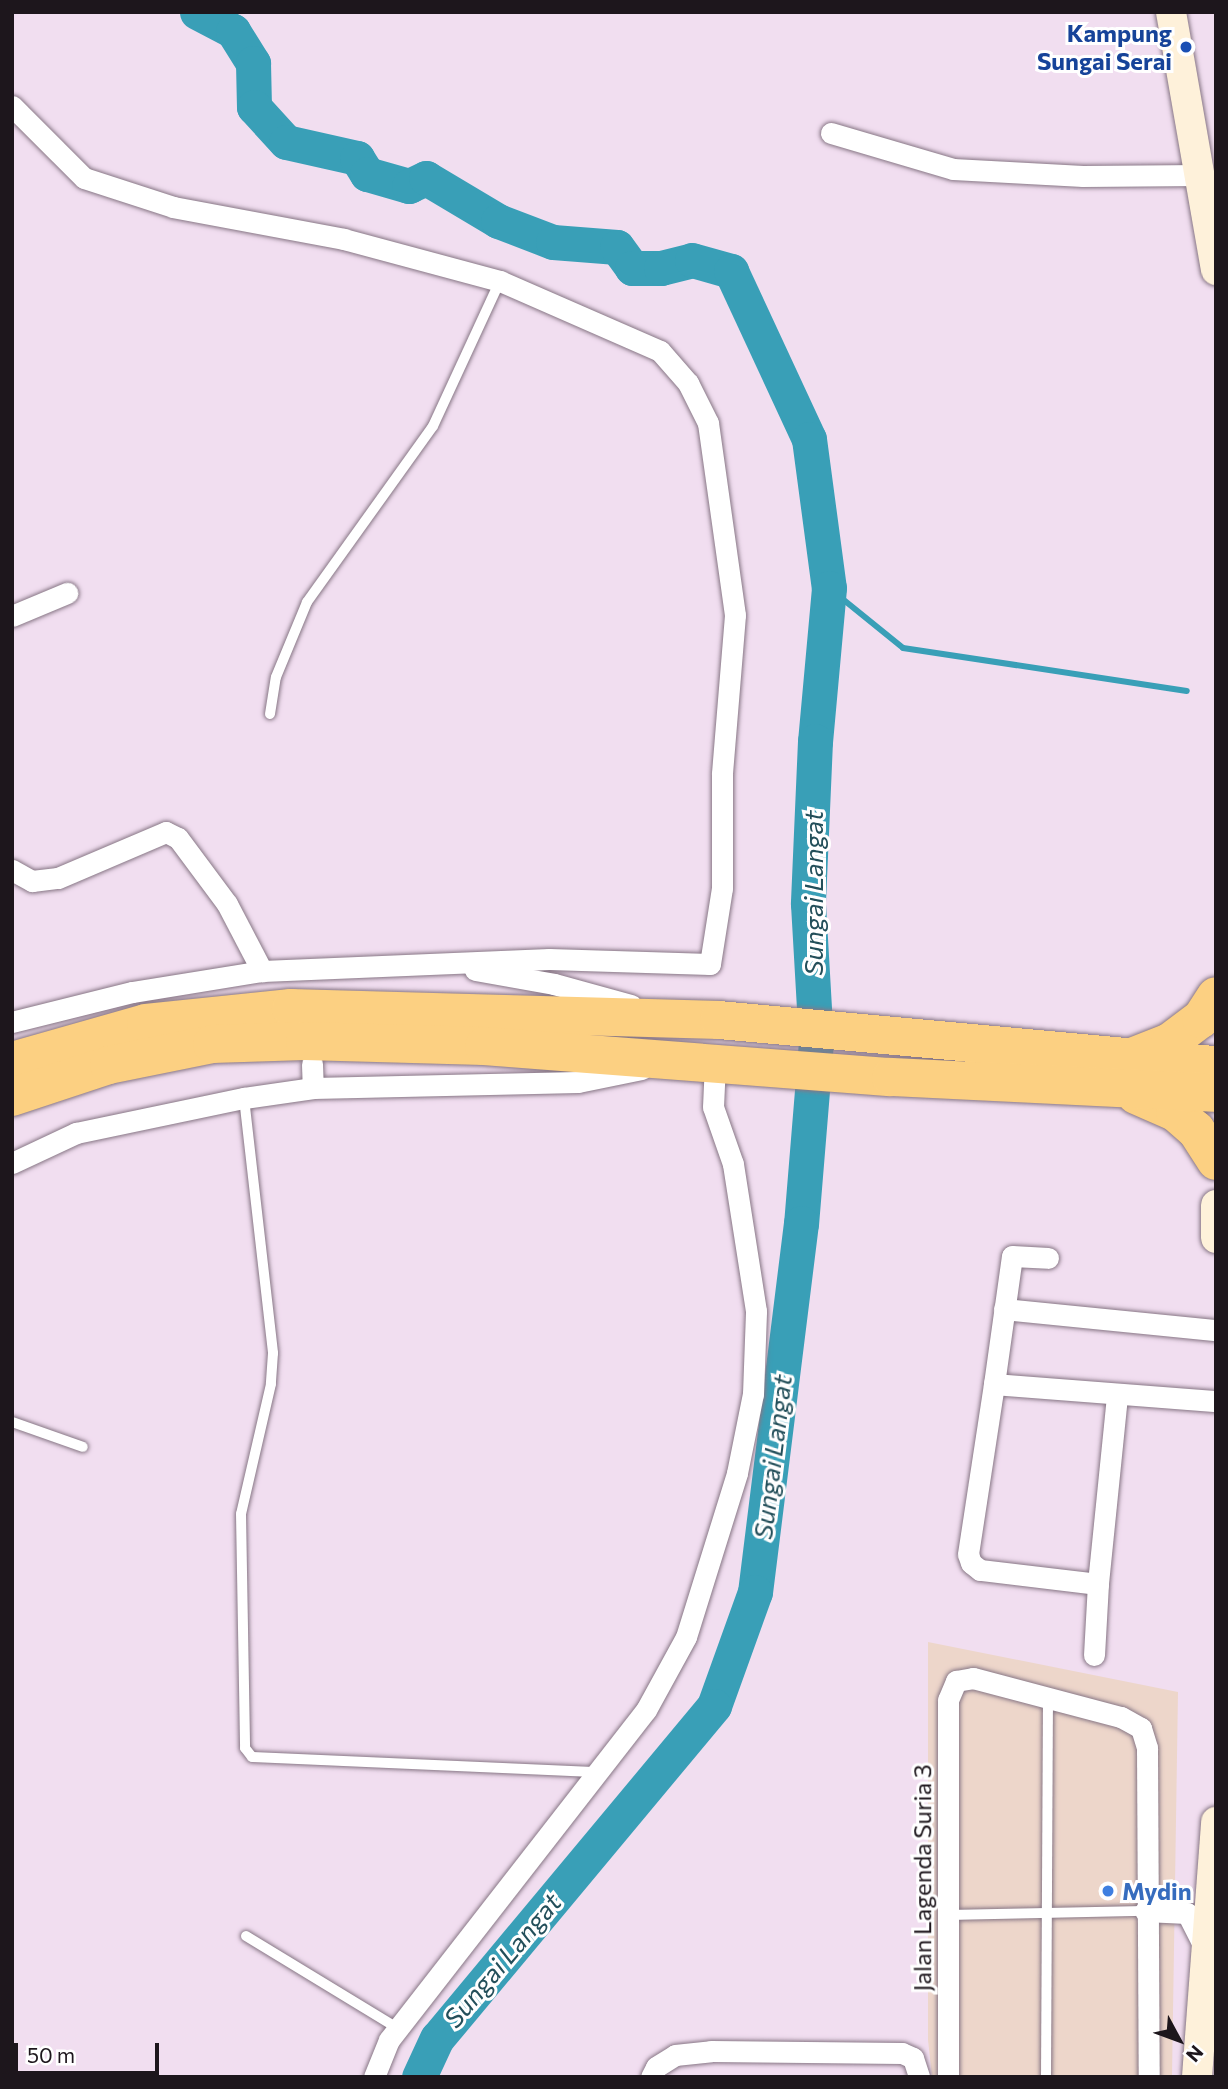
<!DOCTYPE html>
<html>
<head>
<meta charset="utf-8">
<style>
	body { margin:0 }
	#map { position:relative; width:1228px; height:2089px; overflow:hidden; background:#f1def0; font-family:Commissioner,sans-serif }
	div>[style] { position:absolute }
	[style*='--x'] { left:calc(var(--x)*1px); top:calc(var(--y)*1px); width:calc(var(--w)*1px); rotate:calc(var(--a)*1deg) }
	.commercial>* { inset:0; background:#edd6ca }
	.stream>* { height:6px; margin:-3px; padding:0 3px; transform-origin:3px; border-radius:3px; background:#399fb7 }
	.river>* { height:35px; margin:-17.5px; padding:0 17.5px; transform-origin:17.5px; border-radius:17.5px; background:#399fb7 }
	.roads { filter:drop-shadow(0 0 2px #877685) drop-shadow(0 0 2px #877685) }
	.service>* { height:10px; margin:-5px; padding:0 5px; transform-origin:5px; border-radius:5px; background:#fff }
	.minor>* { height:21px; margin:-10.5px; padding:0 10.5px; transform-origin:10.5px; border-radius:10.5px; background:#fff }
	.secondary>* { height:30px; margin:-15px; padding:0 15px; transform-origin:15px; border-radius:15px; background:#fef1da }
	.motorway>* { height:38px; margin:-19px; padding:0 19px; transform-origin:19px; border-radius:19px; background:#fcd082 }
	.dots>* { width:19px; height:19px; translate:-50% -50%; box-sizing:border-box; border:4px solid #fff; border-radius:50% }
	span { translate:-50% -50%; white-space:nowrap; text-align:center; line-height:1.15; -webkit-text-stroke:6px #fff; paint-order:stroke }
	.transit-label { font-size:24px; color:#164399; font-weight:700 }
	.right { translate:-100% -50%; text-align:right }
	.street-label { font-size:24px; color:#1d161c }
	.shop-label { font-size:24px; color:#366cbe; font-weight:700 }
	.left { translate:0 -50%; text-align:left }
	.water-label { font-size:26px; color:#234f5a; font-style:italic }
	.frame { position:absolute; inset:0; border:14px solid #1d161c; pointer-events:none }
	.north { position:absolute; left:1144px; top:2005px; width:70px; height:70px; -webkit-text-stroke:5px #fff; paint-order:stroke; rotate:131deg; font-size:19px; font-weight:700; line-height:28px; text-align:center; color:#1d161c }
	.north::after { content:''; display:block; margin:auto; width:24px; height:32px; background:#1d161c; clip-path:polygon(50% 0,100% 100%,50% 72%,0 100%) }
	.scale { position:absolute; left:14px; top:2043px; width:145px; height:32px; box-sizing:border-box; border:4px solid #1d161c; border-top:0; padding-left:9px; font-size:21px; line-height:24px; white-space:nowrap; color:#1d161c; -webkit-text-stroke:5px #fff; paint-order:stroke }
</style>
</head>
<body>
<div id="map">
	<div class="commercial">
		<i style="clip-path:polygon(928px 1642px,1178px 1692px,1172px 2077px,932px 2077px,928px 2040px)"></i>
	</div>
	<div class="stream">
		<i style="--x:829;--y:588;--w:95;--a:39"></i>
		<i style="--x:903;--y:648;--w:287;--a:8.6"></i>
	</div>
	<div class="river">
		<i style="--x:197;--y:12;--w:41;--a:27.8"></i>
		<i style="--x:233;--y:31;--w:38;--a:58"></i>
		<i style="--x:253;--y:63;--w:44;--a:88.7"></i>
		<i style="--x:254;--y:107;--w:47;--a:47.6"></i>
		<i style="--x:286;--y:142;--w:73;--a:12.7"></i>
		<i style="--x:357;--y:158;--w:19;--a:58"></i>
		<i style="--x:367;--y:174;--w:44;--a:15.9"></i>
		<i style="--x:409;--y:186;--w:19;--a:-25"></i>
		<i style="--x:426;--y:178;--w:84;--a:30.8"></i>
		<i style="--x:498;--y:221;--w:59;--a:20.9"></i>
		<i style="--x:553;--y:242;--w:64;--a:4.5"></i>
		<i style="--x:617;--y:247;--w:26;--a:54"></i>
		<i style="--x:632;--y:268;--w:29;--a:0"></i>
		<i style="--x:661;--y:268;--w:32;--a:-14"></i>
		<i style="--x:692;--y:260;--w:41;--a:15.8"></i>
		<i style="--x:731;--y:271;--w:185;--a:65.1"></i>
		<i style="--x:809;--y:439;--w:150;--a:82.4"></i>
		<i style="--x:829;--y:588;--w:154;--a:95.2"></i>
		<i style="--x:815;--y:741;--w:163;--a:92.5"></i>
		<i style="--x:808;--y:904;--w:138;--a:86.7"></i>
		<i style="--x:816;--y:1042;--w:182;--a:94.7"></i>
		<i style="--x:801;--y:1223;--w:372;--a:97.1"></i>
		<i style="--x:755;--y:1592;--w:121;--a:109.8"></i>
		<i style="--x:714;--y:1706;--w:432;--a:129.8"></i>
		<i style="--x:437;--y:2038;--w:43;--a:114.8"></i>
	</div>
	<div class="roads">
		<div class="service">
			<i style="--x:270;--y:714;--w:37;--a:-81"></i>
			<i style="--x:276;--y:677;--w:81;--a:-67.5"></i>
			<i style="--x:307;--y:602;--w:216;--a:-54.4"></i>
			<i style="--x:433;--y:426;--w:160;--a:-65.2"></i>
			<i style="--x:244;--y:1098;--w:257;--a:83.5"></i>
			<i style="--x:273;--y:1353;--w:31;--a:94"></i>
			<i style="--x:271;--y:1384;--w:133;--a:103"></i>
			<i style="--x:241;--y:1514;--w:234;--a:89"></i>
			<i style="--x:245;--y:1748;--w:11;--a:52"></i>
			<i style="--x:252;--y:1757;--w:348;--a:2.5"></i>
			<i style="--x:12;--y:1422;--w:75;--a:19.4"></i>
			<i style="--x:948;--y:1915;--w:197;--a:-1.2"></i>
			<i style="--x:246;--y:1936;--w:179;--a:31.3"></i>
			<i style="--x:1046;--y:2077;--w:380;--a:-89.7"></i>
		</div>
		<div class="minor">
			<i style="--x:12;--y:106;--w:102;--a:45"></i>
			<i style="--x:84;--y:178;--w:94;--a:18"></i>
			<i style="--x:173;--y:207;--w:174;--a:10.6"></i>
			<i style="--x:344;--y:239;--w:162;--a:15.1"></i>
			<i style="--x:500;--y:281;--w:175;--a:23.6"></i>
			<i style="--x:660;--y:351;--w:43;--a:48.8"></i>
			<i style="--x:688;--y:383;--w:45;--a:63.4"></i>
			<i style="--x:708;--y:423;--w:194;--a:82"></i>
			<i style="--x:735;--y:615;--w:160;--a:94.7"></i>
			<i style="--x:722;--y:774;--w:114;--a:90"></i>
			<i style="--x:722;--y:888;--w:77;--a:99"></i>
			<i style="--x:710;--y:964;--w:161;--a:-178.2"></i>
			<i style="--x:549;--y:959;--w:287;--a:177.6"></i>
			<i style="--x:262;--y:971;--w:132;--a:170.8"></i>
			<i style="--x:132;--y:992;--w:124;--a:166"></i>
			<i style="--x:831;--y:133;--w:127;--a:16.4"></i>
			<i style="--x:953;--y:169;--w:130;--a:3.1"></i>
			<i style="--x:1083;--y:176;--w:118;--a:-0.5"></i>
			<i style="--x:12;--y:616;--w:60;--a:-22.7"></i>
			<i style="--x:12;--y:870;--w:23;--a:29"></i>
			<i style="--x:32;--y:881;--w:26;--a:-7"></i>
			<i style="--x:58;--y:878;--w:117;--a:-23.1"></i>
			<i style="--x:166;--y:832;--w:13;--a:27"></i>
			<i style="--x:178;--y:838;--w:82;--a:53.4"></i>
			<i style="--x:227;--y:904;--w:76;--a:62.4"></i>
			<i style="--x:475;--y:970;--w:80;--a:10"></i>
			<i style="--x:554;--y:984;--w:80;--a:15.3"></i>
			<i style="--x:312;--y:1064;--w:24;--a:88"></i>
			<i style="--x:12;--y:1163;--w:71;--a:-25.1"></i>
			<i style="--x:76;--y:1133;--w:172;--a:-11.8"></i>
			<i style="--x:244;--y:1098;--w:70;--a:-8.2"></i>
			<i style="--x:313;--y:1088;--w:265;--a:-1.3"></i>
			<i style="--x:578;--y:1082;--w:65;--a:-11.5"></i>
			<i style="--x:1004;--y:1309;--w:213;--a:5.7"></i>
			<i style="--x:994;--y:1384;--w:129;--a:-82"></i>
			<i style="--x:1012;--y:1256;--w:36;--a:3"></i>
			<i style="--x:1117;--y:1396;--w:189;--a:95.8"></i>
			<i style="--x:1098;--y:1584;--w:119;--a:-173.2"></i>
			<i style="--x:980;--y:1570;--w:11;--a:-142"></i>
			<i style="--x:971;--y:1563;--w:9;--a:-108"></i>
			<i style="--x:968;--y:1554;--w:172;--a:-81.3"></i>
			<i style="--x:994;--y:1384;--w:223;--a:4.4"></i>
			<i style="--x:1094;--y:1655;--w:71;--a:-86.8"></i>
			<i style="--x:1145;--y:1911;--w:42;--a:2.7"></i>
			<i style="--x:1187;--y:1913;--w:38;--a:63"></i>
			<i style="--x:374;--y:2077;--w:40;--a:-68"></i>
			<i style="--x:389;--y:2040;--w:418;--a:-52.1"></i>
			<i style="--x:646;--y:1710;--w:83;--a:-61.3"></i>
			<i style="--x:686;--y:1637;--w:172;--a:-72.7"></i>
			<i style="--x:737;--y:1473;--w:81;--a:-78.6"></i>
			<i style="--x:753;--y:1394;--w:83;--a:-87.9"></i>
			<i style="--x:756;--y:1311;--w:149;--a:-98.9"></i>
			<i style="--x:733;--y:1164;--w:60;--a:-109.3"></i>
			<i style="--x:713;--y:1107;--w:44;--a:-87.4"></i>
			<i style="--x:651;--y:2077;--w:11;--a:-63"></i>
			<i style="--x:656;--y:2067;--w:22;--a:-32"></i>
			<i style="--x:675;--y:2055;--w:36;--a:-6"></i>
			<i style="--x:711;--y:2051;--w:191;--a:0.6"></i>
			<i style="--x:902;--y:2053;--w:12;--a:24"></i>
			<i style="--x:913;--y:2058;--w:20;--a:72"></i>
			<i style="--x:948;--y:2077;--w:377;--a:-90"></i>
			<i style="--x:948;--y:1700;--w:21;--a:-67"></i>
			<i style="--x:956;--y:1681;--w:17;--a:-10"></i>
			<i style="--x:973;--y:1678;--w:153;--a:14.8"></i>
			<i style="--x:1121;--y:1717;--w:23;--a:29"></i>
			<i style="--x:1141;--y:1728;--w:21;--a:73"></i>
			<i style="--x:1147;--y:1748;--w:329;--a:89.7"></i>
		</div>
		<div class="secondary">
			<i style="--x:1171;--y:12;--w:262;--a:80.1"></i>
			<i style="--x:1216;--y:1205;--w:33;--a:90"></i>
			<i style="--x:1197;--y:2077;--w:256;--a:-85.7"></i>
		</div>
		<div class="motorway">
			<i style="--x:1132;--y:1057;--w:41;--a:-21.5"></i>
			<i style="--x:1170;--y:1042;--w:39;--a:-37"></i>
			<i style="--x:1201;--y:1019;--w:27;--a:-57"></i>
			<i style="--x:12;--y:1061;--w:139;--a:-15.8"></i>
			<i style="--x:146;--y:1023;--w:146;--a:-5.9"></i>
			<i style="--x:291;--y:1008;--w:428;--a:1.6"></i>
			<i style="--x:719;--y:1020;--w:499;--a:5.2"></i>
			<i style="--x:1136;--y:1095;--w:43;--a:23.6"></i>
			<i style="--x:1175;--y:1112;--w:28;--a:41"></i>
			<i style="--x:1196;--y:1130;--w:37;--a:57"></i>
			<i style="--x:12;--y:1097;--w:102;--a:-18.3"></i>
			<i style="--x:109;--y:1065;--w:105;--a:-11.5"></i>
			<i style="--x:212;--y:1044;--w:93;--a:-1.8"></i>
			<i style="--x:305;--y:1041;--w:179;--a:1.6"></i>
			<i style="--x:484;--y:1046;--w:408;--a:4.4"></i>
			<i style="--x:891;--y:1077;--w:325;--a:2.8"></i>
		</div>
	</div>
	<div class="dots">
		<i style="left:1186px;top:47px;background:#1a4fb4"></i>
		<i style="left:1108px;top:1891px;background:#3f7fe0"></i>
	</div>
	<div class="transit-label">
		<span class="right" style="left:1172px;top:47px">Kampung<br>Sungai Serai</span>
	</div>
	<div class="street-label">
		<span style="left:922px;top:1878px;rotate:-90deg">Jalan Lagenda Suria 3</span>
	</div>
	<div class="shop-label">
		<span class="left" style="left:1122px;top:1891px">Mydin</span>
	</div>
	<div class="water-label">
		<span style="left:813px;top:893px;rotate:-90deg">Sungai Langat</span>
		<span style="left:772px;top:1457px;rotate:-83deg">Sungai Langat</span>
		<span style="left:502px;top:1960px;rotate:-50deg">Sungai Langat</span>
	</div>
	<div class="frame"></div>
	<div class="north">N</div>
	<div class="scale">50 m</div>
</div>
</body>
</html>
